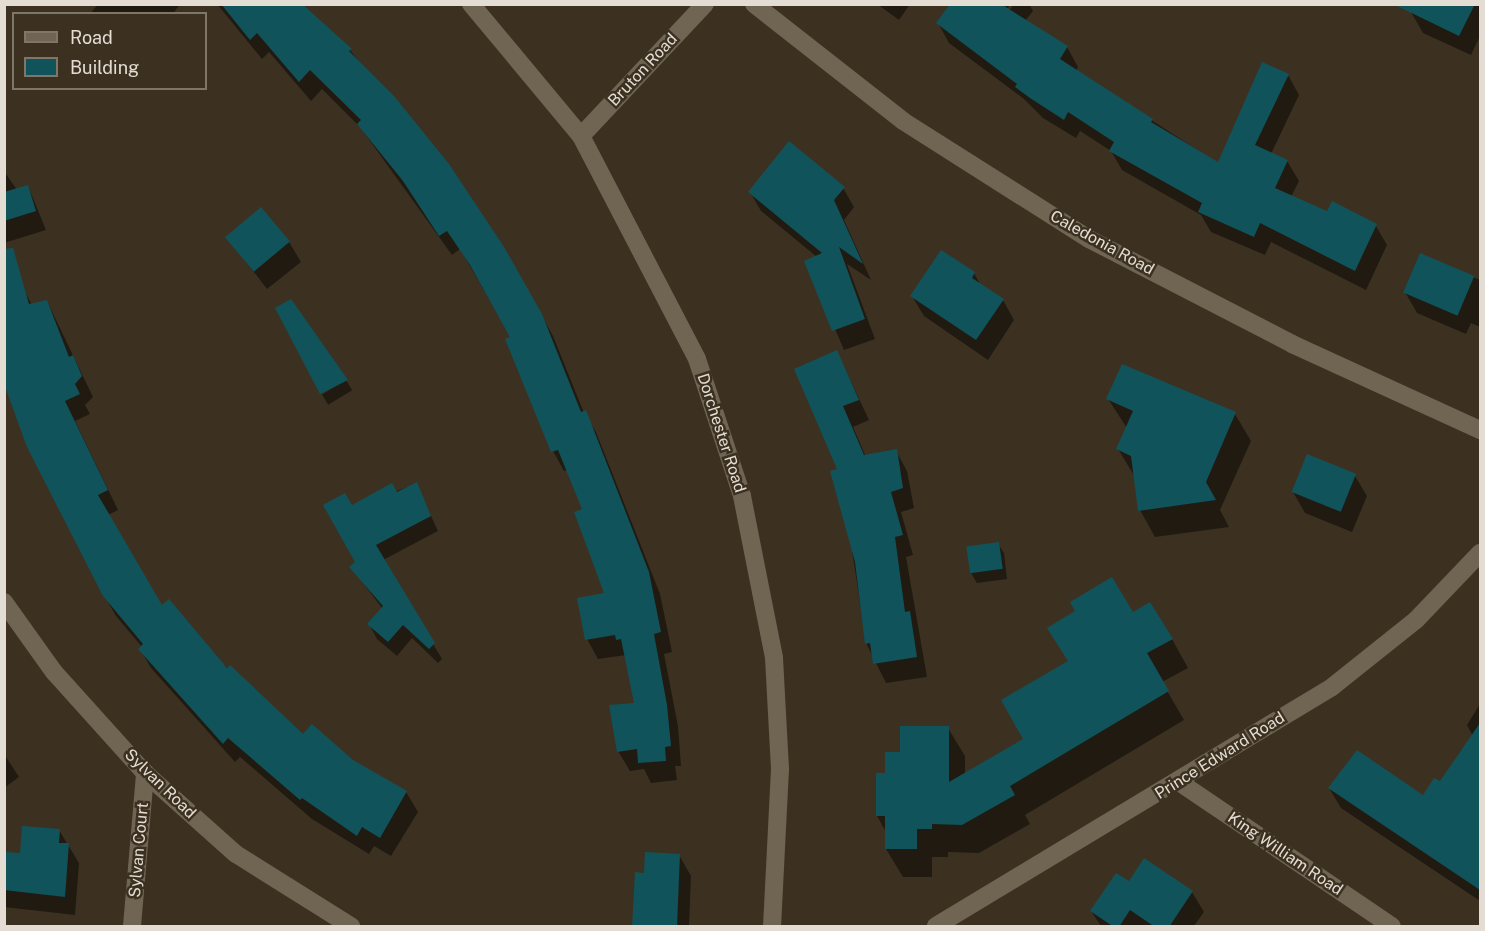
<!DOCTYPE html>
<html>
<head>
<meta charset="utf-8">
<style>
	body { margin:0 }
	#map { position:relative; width:1485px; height:931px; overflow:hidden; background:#3c3121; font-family:"Public Sans",sans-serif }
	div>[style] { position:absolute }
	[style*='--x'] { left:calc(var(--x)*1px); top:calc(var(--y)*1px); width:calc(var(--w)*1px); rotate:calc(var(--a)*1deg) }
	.shadow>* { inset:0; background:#0007; transform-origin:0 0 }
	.building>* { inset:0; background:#11535b; transform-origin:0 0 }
	.street>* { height:18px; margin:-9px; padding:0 9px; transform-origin:9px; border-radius:9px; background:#706452 }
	span { translate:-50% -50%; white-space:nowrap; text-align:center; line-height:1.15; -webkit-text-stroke:5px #3c3121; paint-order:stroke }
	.street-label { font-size:16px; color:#e4ddd3 }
	.frame { position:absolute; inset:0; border:6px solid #e4ddd3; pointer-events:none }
	.legend { position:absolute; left:12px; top:12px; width:195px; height:78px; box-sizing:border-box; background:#3c3121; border:2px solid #7f7668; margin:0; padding:8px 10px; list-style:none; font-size:18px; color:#e4ddd3 }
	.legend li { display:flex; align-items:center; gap:12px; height:30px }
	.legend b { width:30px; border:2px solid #7f7668 }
</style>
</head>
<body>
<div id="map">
	<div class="shadow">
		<i style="clip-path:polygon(98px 4px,180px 4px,173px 14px,90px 14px)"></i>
		<i style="clip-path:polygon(217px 4px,299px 4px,350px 50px,503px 247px,553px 336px,584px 413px,596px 432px,660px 594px,672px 652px,664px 654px,678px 726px,681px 766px,675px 766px,677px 780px,651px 783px,644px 769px,630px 771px,618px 751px,636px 704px,626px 655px,598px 659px,587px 639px,606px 594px,584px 510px,568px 470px,564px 471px,553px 451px,512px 338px,460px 249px,452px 255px,360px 127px,322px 89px,311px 101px,269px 52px,262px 59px)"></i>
		<i style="clip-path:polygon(877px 4px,910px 4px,899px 20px)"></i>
		<i style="clip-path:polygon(952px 4px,1010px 4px,1005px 16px,1014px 4px,1029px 4px,1033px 11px,1025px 21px,1067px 47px,1078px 67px,1076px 71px,1219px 164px,1288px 75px,1299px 95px,1271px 154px,1287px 161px,1299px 181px,1291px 197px,1328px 213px,1376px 226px,1387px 245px,1366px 290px,1271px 242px,1265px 255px,1211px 232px,1201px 215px,1122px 170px,1111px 151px,1080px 131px,1076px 138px,1043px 118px,1024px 99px,949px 43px,938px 23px)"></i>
		<i style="clip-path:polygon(1415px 4px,1480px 4px,1480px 36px,1471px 55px,1423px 33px,1411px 12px)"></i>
		<i style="clip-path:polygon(4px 171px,17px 190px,28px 186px,46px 230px,4px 243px)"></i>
		<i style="clip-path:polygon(843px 188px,854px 207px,844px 220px,871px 280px,847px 264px,875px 339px,844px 350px,806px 261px,817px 257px,761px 211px,750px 192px)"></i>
		<i style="clip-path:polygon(227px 237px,289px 242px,301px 262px,267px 289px)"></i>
		<i style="clip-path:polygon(1421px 255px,1480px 280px,1480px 327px,1471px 323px,1466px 334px,1417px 313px,1405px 292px)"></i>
		<i style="clip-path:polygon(974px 273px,981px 286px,1003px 300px,1014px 320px,988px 360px,924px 316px,912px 296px)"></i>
		<i style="clip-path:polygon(24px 290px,32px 305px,47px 301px,93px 397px,85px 405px,90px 414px,75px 421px,118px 510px,108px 515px,161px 607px,303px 737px,406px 792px,418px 812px,391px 856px,374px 846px,369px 854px,312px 819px,240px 757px,235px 762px,151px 668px,140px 649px,142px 647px,116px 616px,104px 595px)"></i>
		<i style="clip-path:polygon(837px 352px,869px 420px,853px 427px,866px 457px,896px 451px,907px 471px,914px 508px,901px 512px,913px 555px,906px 557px,927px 677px,886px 683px,866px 643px,840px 470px)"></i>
		<i style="left:346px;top:380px;width:12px;height:28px;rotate:59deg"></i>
		<i style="clip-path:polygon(1108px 399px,1235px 414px,1251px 441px,1220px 510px,1229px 527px,1155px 537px,1140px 510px,1135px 477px,1118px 449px,1127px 428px)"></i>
		<i style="clip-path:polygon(1355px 476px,1367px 496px,1352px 532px,1305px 513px,1293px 492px)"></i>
		<i style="clip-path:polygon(416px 484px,438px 531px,383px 560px,442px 659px,438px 663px,412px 638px,397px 656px,377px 639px,369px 624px,382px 608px,351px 567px,357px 563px,352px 507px)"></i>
		<i style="clip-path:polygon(998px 544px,1004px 553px,1007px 579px,977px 583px,971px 573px)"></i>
		<i style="clip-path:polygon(1132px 614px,1172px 639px,1188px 668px,1162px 682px,1184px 720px,1025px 815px,1030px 824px,979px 853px,948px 852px,948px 857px,932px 857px,932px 877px,903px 877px,886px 849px,886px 832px,877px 816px,887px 774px,901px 753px,948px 728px,965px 756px,965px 774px,1025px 740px,1069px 662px)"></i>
		<i style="clip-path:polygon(1480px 704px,1480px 901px,1341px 808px,1329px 788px,1357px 752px,1423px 797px,1441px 783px,1473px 736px,1467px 725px)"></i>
		<i style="clip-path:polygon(4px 754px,19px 777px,4px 788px)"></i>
		<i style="clip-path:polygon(59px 830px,79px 863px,75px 915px,4px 907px,4px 854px,21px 856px)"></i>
		<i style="clip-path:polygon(679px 855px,691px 876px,689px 926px,634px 926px,645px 875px)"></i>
		<i style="clip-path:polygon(1192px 892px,1204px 912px,1194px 926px,1101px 926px,1091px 911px)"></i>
	</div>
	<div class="building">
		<i style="clip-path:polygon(221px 4px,302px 4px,352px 49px,349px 51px,394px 96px,449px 164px,504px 247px,542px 314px,581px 412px,586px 410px,649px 572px,661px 632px,654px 634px,667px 705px,671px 746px,665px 747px,666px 761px,638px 763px,637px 749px,617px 752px,609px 705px,634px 703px,621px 639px,616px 640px,615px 635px,585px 640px,577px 598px,604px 593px,574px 512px,582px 509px,558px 450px,551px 452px,505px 339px,510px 337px,470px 265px,447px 231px,439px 236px,403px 181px,357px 124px,361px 120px,310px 70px,299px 82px,257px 33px,250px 40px)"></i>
		<i style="clip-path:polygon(950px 4px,1001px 4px,1068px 46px,1060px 59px,1153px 119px,1151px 122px,1218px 162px,1262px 62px,1289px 74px,1255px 145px,1288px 160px,1275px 188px,1327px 211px,1332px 201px,1377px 224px,1355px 271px,1260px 223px,1254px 237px,1198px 212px,1202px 203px,1109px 151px,1114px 142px,1068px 112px,1064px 120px,1030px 98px,1015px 87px,1017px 84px,936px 23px)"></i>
		<i style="clip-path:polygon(1393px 4px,1475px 4px,1459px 36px)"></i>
		<i style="clip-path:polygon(789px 141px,845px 187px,834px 200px,863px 264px,839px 247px,865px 319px,832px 331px,804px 261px,822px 253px,748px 192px)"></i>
		<i style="clip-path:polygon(28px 185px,36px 211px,4px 221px,4px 192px)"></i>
		<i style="left:261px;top:207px;width:45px;height:47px;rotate:50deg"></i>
		<i style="clip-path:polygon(13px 248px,29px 304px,47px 300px,69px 357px,73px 355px,82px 376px,75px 384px,80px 394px,65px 401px,108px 490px,98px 495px,162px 605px,169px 599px,227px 668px,230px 665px,303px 734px,312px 724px,353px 760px,407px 791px,380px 838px,362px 827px,357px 836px,302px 798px,300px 800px,228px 738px,223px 744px,138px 649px,143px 644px,103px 596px,27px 447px,4px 384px,4px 249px)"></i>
		<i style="clip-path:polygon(941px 250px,975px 272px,972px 278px,1004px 299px,976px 340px,910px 296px)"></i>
		<i style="left:1420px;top:253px;width:59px;height:43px;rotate:23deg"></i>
		<i style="clip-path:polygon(291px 299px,348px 380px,320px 394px,275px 308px)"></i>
		<i style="clip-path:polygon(837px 350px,859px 400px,843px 406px,864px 455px,897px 449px,903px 488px,891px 492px,903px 535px,895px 537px,905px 612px,910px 611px,917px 657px,873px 664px,870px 643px,865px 644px,855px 562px,830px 471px,837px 469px,794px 369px)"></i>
		<i style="clip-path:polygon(1122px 364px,1236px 412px,1206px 482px,1216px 500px,1138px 511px,1131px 456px,1116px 449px,1133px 411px,1106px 399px)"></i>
		<i style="left:1307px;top:454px;width:53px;height:41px;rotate:22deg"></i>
		<i style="clip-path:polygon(417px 482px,431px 516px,376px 545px,435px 643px,429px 649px,403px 625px,388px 642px,367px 624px,383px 606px,349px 567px,355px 562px,323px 505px,345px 493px,352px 505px,392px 483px,397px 492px)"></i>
		<i style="left:999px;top:542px;width:27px;height:33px;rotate:82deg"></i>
		<i style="clip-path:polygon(1112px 577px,1133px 612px,1150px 602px,1173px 639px,1147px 653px,1169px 691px,1010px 786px,1015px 795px,962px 825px,932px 824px,932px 829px,917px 829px,917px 849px,885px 849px,885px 816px,876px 816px,876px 773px,885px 773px,885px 752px,900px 752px,900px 726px,949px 726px,949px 782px,1023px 739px,1001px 700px,1068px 661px,1047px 628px,1075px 611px,1070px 602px)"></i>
		<i style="clip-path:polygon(1480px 723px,1480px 890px,1328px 788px,1357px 750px,1423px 795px,1434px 778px,1440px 781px)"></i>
		<i style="clip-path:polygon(22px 826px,60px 829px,59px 843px,69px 843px,65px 897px,4px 890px,4px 852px,20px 853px)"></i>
		<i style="clip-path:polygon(645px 852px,680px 854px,677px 927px,632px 927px,635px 872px,644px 873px)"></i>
		<i style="clip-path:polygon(1144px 858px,1193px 891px,1169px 927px,1155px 927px,1130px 910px,1119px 927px,1114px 927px,1090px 911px,1116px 873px,1129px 881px)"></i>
	</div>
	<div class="street">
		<i style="--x:471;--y:4;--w:172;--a:50.2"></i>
		<i style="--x:581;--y:136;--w:251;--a:62.5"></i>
		<i style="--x:697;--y:359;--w:144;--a:71.8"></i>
		<i style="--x:742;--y:496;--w:165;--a:78.8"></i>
		<i style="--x:774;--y:658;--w:111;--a:86.9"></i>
		<i style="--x:780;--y:769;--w:157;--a:92.9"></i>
		<i style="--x:754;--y:4;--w:189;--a:38.1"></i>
		<i style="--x:903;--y:121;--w:220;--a:32.4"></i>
		<i style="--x:1089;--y:239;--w:229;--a:27.3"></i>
		<i style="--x:1292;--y:344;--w:207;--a:24.6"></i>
		<i style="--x:581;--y:136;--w:181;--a:-46.8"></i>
		<i style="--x:4;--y:602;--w:86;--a:54.5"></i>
		<i style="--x:54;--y:672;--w:136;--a:48"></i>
		<i style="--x:145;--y:773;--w:122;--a:41.7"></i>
		<i style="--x:236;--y:854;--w:136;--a:32.1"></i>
		<i style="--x:1179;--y:782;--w:257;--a:34.1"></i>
		<i style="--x:132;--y:926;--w:154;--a:-85.1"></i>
		<i style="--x:936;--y:926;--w:463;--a:-31.1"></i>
		<i style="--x:1332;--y:687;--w:107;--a:-38.6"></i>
		<i style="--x:1416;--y:620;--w:93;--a:-46.3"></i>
	</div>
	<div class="street-label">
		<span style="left:643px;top:70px;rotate:-47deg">Bruton Road</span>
		<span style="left:1102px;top:243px;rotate:29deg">Caledonia Road</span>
		<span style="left:721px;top:433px;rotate:72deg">Dorchester Road</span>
		<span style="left:1220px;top:756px;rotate:-32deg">Prince Edward Road</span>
		<span style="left:160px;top:784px;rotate:44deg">Sylvan Road</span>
		<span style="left:139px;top:850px;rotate:-85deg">Sylvan Court</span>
		<span style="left:1285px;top:854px;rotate:34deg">King William Road</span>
	</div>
	<div class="frame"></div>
	<ul class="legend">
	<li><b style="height:8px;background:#706452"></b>Road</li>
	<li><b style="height:16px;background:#11535b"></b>Building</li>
	</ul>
</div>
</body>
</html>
